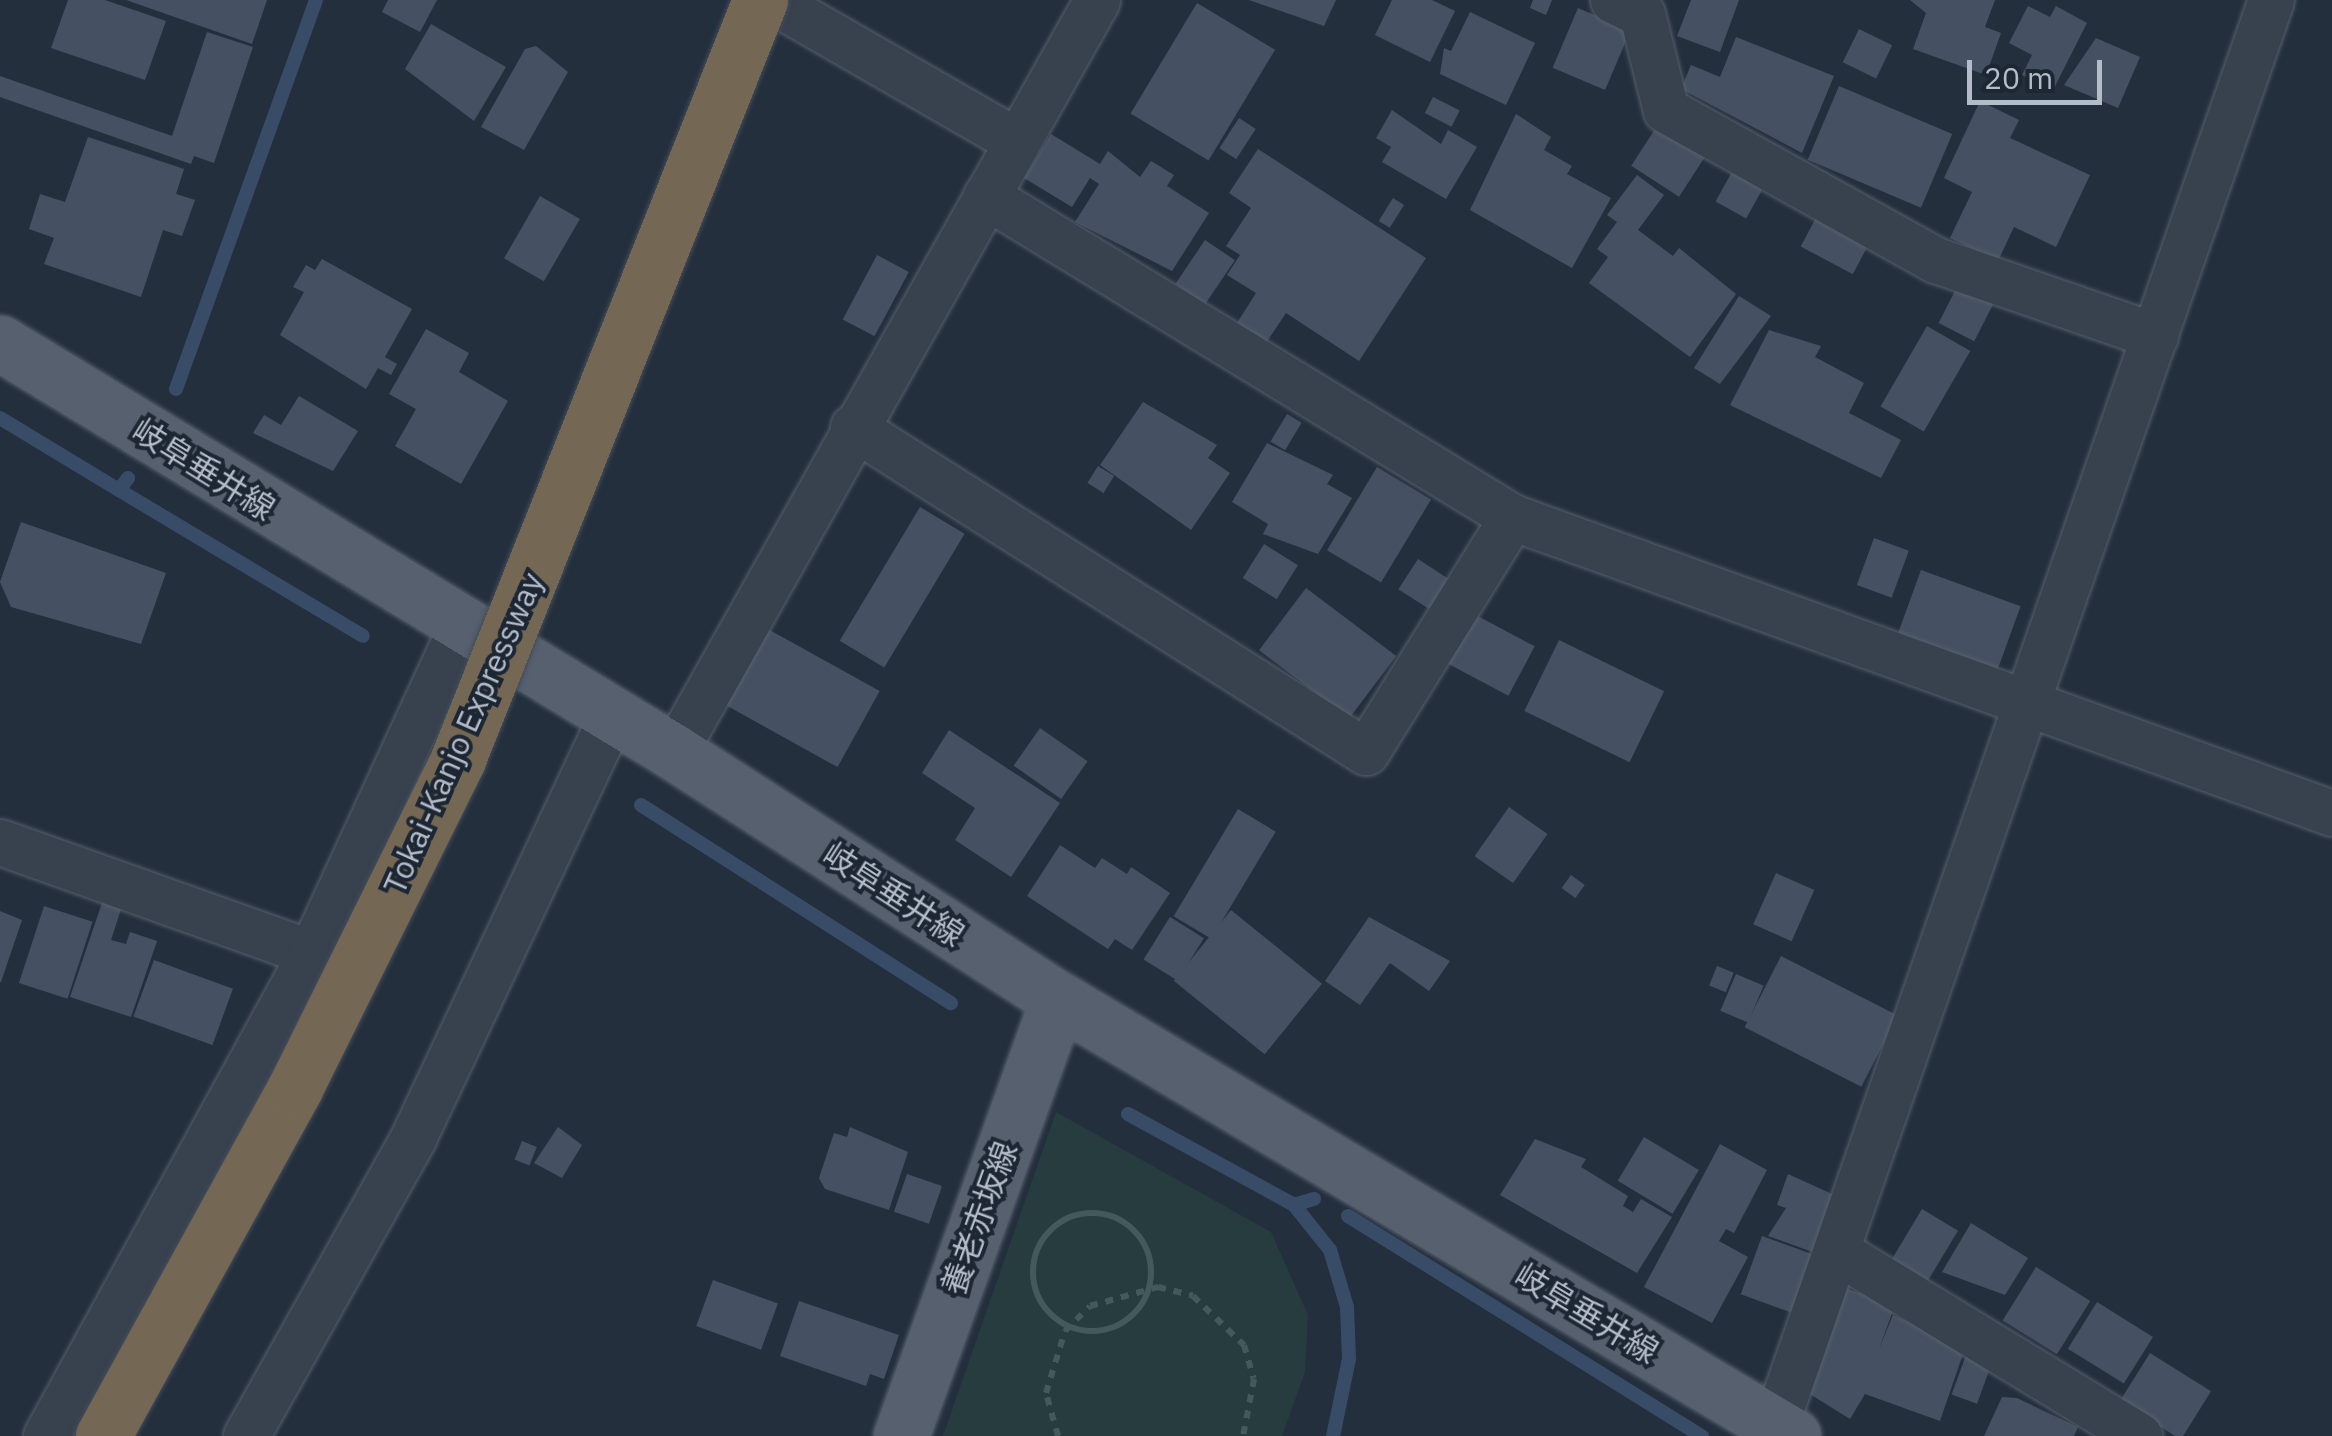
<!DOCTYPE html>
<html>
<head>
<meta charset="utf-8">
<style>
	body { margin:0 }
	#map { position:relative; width:2332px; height:1436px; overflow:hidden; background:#242f3e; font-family:"IBM Plex Sans","Noto Sans JP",sans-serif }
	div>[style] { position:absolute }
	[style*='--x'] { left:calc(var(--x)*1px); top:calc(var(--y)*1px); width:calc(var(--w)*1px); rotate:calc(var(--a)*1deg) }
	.green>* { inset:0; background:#263c3f }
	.stream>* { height:14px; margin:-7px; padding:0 7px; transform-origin:7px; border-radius:7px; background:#394c67 }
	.building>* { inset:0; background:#455162; transform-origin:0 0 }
	.path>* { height:6px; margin-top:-3px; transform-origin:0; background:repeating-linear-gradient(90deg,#44595c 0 8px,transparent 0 16px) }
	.path>.ring { margin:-3px; padding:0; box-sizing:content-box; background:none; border:6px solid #44595c; border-radius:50% }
	.roads { filter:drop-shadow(0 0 2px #565f6c) drop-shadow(0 0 2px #565f6c) }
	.minor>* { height:45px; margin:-22.5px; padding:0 22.5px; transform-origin:22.5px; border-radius:22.5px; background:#38414e }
	.major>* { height:55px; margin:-27.5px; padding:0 27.5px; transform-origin:27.5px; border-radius:27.5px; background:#56606e }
	.bridges { filter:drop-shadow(0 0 2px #434c59) drop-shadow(0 0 2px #434c59) }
	.highway-bridge>* { height:55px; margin:-27.5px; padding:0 27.5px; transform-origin:27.5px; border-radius:27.5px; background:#746855 }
	span { translate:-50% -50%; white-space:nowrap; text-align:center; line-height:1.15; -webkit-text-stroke:8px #1d2633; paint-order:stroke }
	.street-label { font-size:32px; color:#b4bcc9 }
	.scale { position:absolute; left:1967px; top:60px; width:135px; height:45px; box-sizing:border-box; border:5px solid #b4bcc9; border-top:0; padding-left:12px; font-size:30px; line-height:35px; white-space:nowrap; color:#b4bcc9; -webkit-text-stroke:8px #1d2633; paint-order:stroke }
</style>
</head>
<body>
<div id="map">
	<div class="green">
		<i style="clip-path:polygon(1056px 1112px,1271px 1232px,1308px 1315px,1305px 1372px,1282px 1436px,943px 1436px)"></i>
	</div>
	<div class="stream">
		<i style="--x:176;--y:389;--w:413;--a:-70.2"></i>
		<i style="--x:0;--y:418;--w:139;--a:31.2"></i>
		<i style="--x:128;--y:478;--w:15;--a:127"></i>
		<i style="--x:119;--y:490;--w:284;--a:30.9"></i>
		<i style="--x:641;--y:805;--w:368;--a:32.6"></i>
		<i style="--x:1128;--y:1114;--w:189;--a:28.7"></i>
		<i style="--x:1294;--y:1205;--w:58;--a:51.3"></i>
		<i style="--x:1330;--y:1250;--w:59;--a:73.4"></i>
		<i style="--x:1347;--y:1307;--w:52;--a:87.8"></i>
		<i style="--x:1349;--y:1359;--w:79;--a:101.7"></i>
		<i style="--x:1294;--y:1205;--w:21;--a:-17"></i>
		<i style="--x:1348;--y:1216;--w:417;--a:31.9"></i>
	</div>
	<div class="building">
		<i style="clip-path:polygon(68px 0,105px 0,166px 21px,145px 80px,51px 48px)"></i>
		<i style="clip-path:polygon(126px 0,267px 0,252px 44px)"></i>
		<i style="clip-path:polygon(388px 0,437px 0,420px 32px,382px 12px)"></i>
		<i style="clip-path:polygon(1249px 0,1336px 0,1324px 26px)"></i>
		<i style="clip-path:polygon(1392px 0,1432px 0,1455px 11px,1430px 62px,1375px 35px)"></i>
		<i style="clip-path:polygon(1533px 0,1552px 0,1546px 15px,1530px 8px)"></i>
		<i style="clip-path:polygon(1691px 0,1739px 0,1720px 52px,1677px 36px)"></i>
		<i style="clip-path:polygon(1910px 0,1995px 0,1985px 27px,2001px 33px,1986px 75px,1913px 49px,1926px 13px)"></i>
		<i style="left:1197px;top:3px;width:91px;height:129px;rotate:31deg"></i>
		<i style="clip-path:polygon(2028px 6px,2050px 17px,2056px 6px,2087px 23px,2053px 90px,2022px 75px,2032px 55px,2009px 43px)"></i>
		<i style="left:1578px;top:8px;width:57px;height:65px;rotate:23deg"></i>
		<i style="clip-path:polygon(1470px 12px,1535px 43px,1506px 105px,1440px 74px,1444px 48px,1451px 51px)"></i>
		<i style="clip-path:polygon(431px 24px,506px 67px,474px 121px,405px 69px)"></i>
		<i style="left:1859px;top:29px;width:37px;height:37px;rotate:26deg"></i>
		<i style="clip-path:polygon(207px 32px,253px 47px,214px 163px,194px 156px,191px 164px,0 97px,0 76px,172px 136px)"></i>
		<i style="clip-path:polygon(1736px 37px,1834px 76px,1802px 153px,1681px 89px,1691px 65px,1720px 77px)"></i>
		<i style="clip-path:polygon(2096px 38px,2140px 57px,2118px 108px,2064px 85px)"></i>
		<i style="clip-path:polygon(536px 46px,568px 72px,524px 150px,481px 127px,525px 49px)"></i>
		<i style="left:1839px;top:86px;width:123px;height:80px;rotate:23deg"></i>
		<i style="left:1433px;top:97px;width:30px;height:18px;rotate:27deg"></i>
		<i style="clip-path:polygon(1980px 101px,2019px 120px,2010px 138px,2090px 175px,2056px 247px,2014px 227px,1998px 261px,1950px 238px,1972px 192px,1944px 178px)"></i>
		<i style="clip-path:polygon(1392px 110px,1441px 144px,1448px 130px,1477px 147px,1446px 199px,1382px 162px,1391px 147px,1376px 138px)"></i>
		<i style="clip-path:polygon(1516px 114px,1551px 137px,1544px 150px,1572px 166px,1567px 174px,1611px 198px,1572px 268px,1470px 210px)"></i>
		<i style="left:1239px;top:118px;width:20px;height:36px;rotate:33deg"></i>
		<i style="left:1659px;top:123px;width:57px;height:51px;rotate:33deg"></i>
		<i style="clip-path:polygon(1051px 134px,1100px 164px,1108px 151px,1140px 177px,1151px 161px,1174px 175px,1167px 186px,1209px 213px,1172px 271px,1075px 222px,1099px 184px,1090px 178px,1072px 207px,1024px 178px)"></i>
		<i style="clip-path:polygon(88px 137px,184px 169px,176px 194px,195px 200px,182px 236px,163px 230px,141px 297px,44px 264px,54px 238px,29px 229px,40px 194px,65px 202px)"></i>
		<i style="clip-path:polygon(1258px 149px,1426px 258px,1359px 361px,1286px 313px,1266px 343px,1237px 323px,1256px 293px,1227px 275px,1240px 255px,1226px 246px,1251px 208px,1229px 193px)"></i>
		<i style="left:1733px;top:170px;width:35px;height:36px;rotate:29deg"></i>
		<i style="clip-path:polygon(1637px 175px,1664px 195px,1638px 230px,1673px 256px,1679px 248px,1736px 294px,1690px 357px,1589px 283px,1608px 257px,1597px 249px,1617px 222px,1607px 215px)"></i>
		<i style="left:540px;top:196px;width:46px;height:72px;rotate:30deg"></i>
		<i style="left:1393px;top:198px;width:13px;height:27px;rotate:32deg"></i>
		<i style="left:1819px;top:212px;width:59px;height:39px;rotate:28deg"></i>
		<i style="left:1205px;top:240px;width:36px;height:53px;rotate:34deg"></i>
		<i style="left:877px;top:255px;width:36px;height:73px;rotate:28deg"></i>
		<i style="clip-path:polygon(322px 259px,412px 309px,385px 357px,397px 364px,391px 375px,378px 368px,366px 389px,280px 335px,304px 292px,293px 287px,306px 265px,315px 270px)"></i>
		<i style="left:1959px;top:283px;width:40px;height:45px;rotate:27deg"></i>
		<i style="clip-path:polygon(1739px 296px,1771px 316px,1720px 384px,1694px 368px)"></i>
		<i style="left:1927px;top:326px;width:50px;height:93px;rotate:30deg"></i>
		<i style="clip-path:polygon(426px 329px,469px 353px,459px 372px,508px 401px,461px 484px,395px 446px,416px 409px,389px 394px)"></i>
		<i style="clip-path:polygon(1769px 330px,1821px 346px,1815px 357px,1864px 383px,1849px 413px,1901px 440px,1881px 478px,1730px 405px)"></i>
		<i style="clip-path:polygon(299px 396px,358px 431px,333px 471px,253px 433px,264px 415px,281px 425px)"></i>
		<i style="clip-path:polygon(1143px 402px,1217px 445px,1208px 458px,1230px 473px,1191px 530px,1100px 465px)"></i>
		<i style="left:1287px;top:414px;width:17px;height:32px;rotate:31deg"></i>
		<i style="clip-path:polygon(1267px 443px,1333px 475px,1327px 484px,1352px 498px,1318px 554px,1263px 534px,1268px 524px,1232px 502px)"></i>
		<i style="left:1098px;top:466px;width:19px;height:20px;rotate:32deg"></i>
		<i style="left:1377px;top:467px;width:63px;height:97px;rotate:31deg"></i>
		<i style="left:920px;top:507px;width:52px;height:156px;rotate:31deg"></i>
		<i style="clip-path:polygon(21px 522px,166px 573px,141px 644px,11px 607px,0 582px)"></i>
		<i style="left:1874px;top:538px;width:37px;height:50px;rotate:20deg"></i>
		<i style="left:1264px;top:544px;width:40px;height:40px;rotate:32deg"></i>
		<i style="left:1418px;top:559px;width:37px;height:36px;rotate:33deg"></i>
		<i style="left:1921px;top:570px;width:106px;height:67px;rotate:20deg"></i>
		<i style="left:1306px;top:588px;width:113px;height:78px;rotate:37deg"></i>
		<i style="left:1472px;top:613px;width:71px;height:56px;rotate:28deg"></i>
		<i style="left:766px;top:628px;width:130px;height:87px;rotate:29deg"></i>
		<i style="left:1559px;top:640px;width:117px;height:79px;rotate:26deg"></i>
		<i style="left:1040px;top:728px;width:58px;height:46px;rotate:35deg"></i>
		<i style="clip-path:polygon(949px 730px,1060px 803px,1011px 877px,955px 840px,975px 808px,922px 773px)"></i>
		<i style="left:1509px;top:807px;width:47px;height:60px;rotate:35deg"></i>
		<i style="left:1238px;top:809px;width:44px;height:125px;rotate:31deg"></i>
		<i style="clip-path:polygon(1060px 845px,1095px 868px,1102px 858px,1127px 874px,1131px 867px,1170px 893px,1132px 950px,1115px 939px,1108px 949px,1027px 896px)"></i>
		<i style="left:1776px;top:873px;width:42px;height:56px;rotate:24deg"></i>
		<i style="left:1571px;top:875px;width:17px;height:16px;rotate:36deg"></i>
		<i style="clip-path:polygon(103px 900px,122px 906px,111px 940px,126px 944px,130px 932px,157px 941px,131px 1017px,70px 997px)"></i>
		<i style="left:44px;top:906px;width:51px;height:81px;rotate:18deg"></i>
		<i style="left:1231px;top:910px;width:117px;height:91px;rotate:39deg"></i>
		<i style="clip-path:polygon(0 911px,22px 920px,1px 982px,0 982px)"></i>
		<i style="left:1170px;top:917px;width:40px;height:50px;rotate:32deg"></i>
		<i style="clip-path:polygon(1369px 917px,1450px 961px,1429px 991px,1390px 963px,1360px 1005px,1325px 981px)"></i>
		<i style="left:1781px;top:956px;width:131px;height:80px;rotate:27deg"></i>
		<i style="left:154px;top:960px;width:84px;height:60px;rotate:20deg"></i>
		<i style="left:1717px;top:966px;width:18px;height:21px;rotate:22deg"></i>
		<i style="left:1736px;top:974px;width:30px;height:40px;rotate:23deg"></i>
		<i style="clip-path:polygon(558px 1127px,582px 1145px,562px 1178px,534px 1163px)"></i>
		<i style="clip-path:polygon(850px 1127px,908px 1152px,889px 1210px,825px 1189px,819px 1178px,834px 1133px,847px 1137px)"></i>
		<i style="left:1644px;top:1137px;width:64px;height:51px;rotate:31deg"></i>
		<i style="clip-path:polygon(1535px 1139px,1586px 1159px,1581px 1167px,1628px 1196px,1623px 1206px,1633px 1212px,1641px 1199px,1672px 1217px,1637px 1273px,1500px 1195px)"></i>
		<i style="left:522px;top:1141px;width:16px;height:20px;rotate:22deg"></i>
		<i style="clip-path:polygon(1720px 1144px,1767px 1170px,1734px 1233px,1726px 1229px,1719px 1241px,1748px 1257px,1712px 1323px,1644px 1287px)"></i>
		<i style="left:907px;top:1174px;width:37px;height:40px;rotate:19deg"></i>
		<i style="clip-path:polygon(1788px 1174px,1841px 1198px,1821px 1255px,1768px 1236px,1786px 1208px,1777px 1205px)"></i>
		<i style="left:1922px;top:1209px;width:42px;height:58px;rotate:31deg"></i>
		<i style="clip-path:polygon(1971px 1223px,2028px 1258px,2005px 1295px,1942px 1272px)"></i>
		<i style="left:1762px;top:1236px;width:61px;height:62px;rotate:20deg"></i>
		<i style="left:2036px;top:1267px;width:64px;height:63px;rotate:32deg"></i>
		<i style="left:713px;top:1280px;width:69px;height:49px;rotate:20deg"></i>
		<i style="clip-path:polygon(1839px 1286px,1895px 1305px,1879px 1349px,1893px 1315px,1965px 1348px,1940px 1421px,1865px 1394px,1850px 1419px,1800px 1388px)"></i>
		<i style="clip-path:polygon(799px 1301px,899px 1335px,884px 1379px,870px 1374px,866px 1386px,780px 1356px)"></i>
		<i style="left:2097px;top:1302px;width:66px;height:55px;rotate:32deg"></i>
		<i style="left:2150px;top:1353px;width:72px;height:57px;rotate:32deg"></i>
		<i style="left:1966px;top:1355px;width:27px;height:42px;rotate:20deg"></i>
		<i style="clip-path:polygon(2002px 1397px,2017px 1398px,2078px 1427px,2074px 1436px,1984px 1436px)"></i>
	</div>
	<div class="path">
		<i class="ring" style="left:1033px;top:1213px;width:112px;height:112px"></i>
		<i style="--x:1058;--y:1436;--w:45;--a:-105.6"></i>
		<i style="--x:1046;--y:1393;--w:65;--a:-73"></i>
		<i style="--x:1065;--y:1331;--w:35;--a:-45"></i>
		<i style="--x:1090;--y:1306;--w:71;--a:-15.6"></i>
		<i style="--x:1158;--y:1287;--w:36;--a:14"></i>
		<i style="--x:1193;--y:1296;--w:71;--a:43.9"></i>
		<i style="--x:1244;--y:1345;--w:35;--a:74"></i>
		<i style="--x:1254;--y:1379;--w:58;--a:100.9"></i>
	</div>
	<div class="roads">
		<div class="minor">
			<i style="--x:771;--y:0;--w:283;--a:29.9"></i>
			<i style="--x:1613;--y:0;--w:32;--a:26"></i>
			<i style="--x:1642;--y:14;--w:99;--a:76"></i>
			<i style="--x:1666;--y:110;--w:309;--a:29.1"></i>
			<i style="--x:1936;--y:260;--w:232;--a:19.1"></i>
			<i style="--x:986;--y:196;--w:616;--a:31.39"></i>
			<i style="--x:1512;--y:517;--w:872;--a:19.85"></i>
			<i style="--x:853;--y:427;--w:607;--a:32.36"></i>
			<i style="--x:1366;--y:752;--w:277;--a:-58.1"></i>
			<i style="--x:674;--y:752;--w:863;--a:-60.64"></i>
			<i style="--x:0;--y:842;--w:330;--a:19.6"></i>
			<i style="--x:1838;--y:1252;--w:353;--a:31.4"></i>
			<i style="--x:1775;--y:1425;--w:1509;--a:-70.81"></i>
			<i style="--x:46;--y:1436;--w:551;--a:-61.25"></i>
			<i style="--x:311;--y:953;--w:359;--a:-65.3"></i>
			<i style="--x:246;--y:1436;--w:342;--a:-60.7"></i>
			<i style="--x:413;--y:1138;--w:467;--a:-64.8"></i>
		</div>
		<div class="major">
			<i style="--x:0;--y:343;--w:788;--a:31.25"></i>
			<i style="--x:674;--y:752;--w:457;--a:32.8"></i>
			<i style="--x:1058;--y:999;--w:855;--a:30.73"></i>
			<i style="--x:901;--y:1436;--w:464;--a:-70.2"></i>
		</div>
	</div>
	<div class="bridges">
		<div class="highway-bridge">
			<i style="--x:103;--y:1436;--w:397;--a:-61.1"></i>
			<i style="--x:295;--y:1088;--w:367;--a:-63.6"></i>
			<i style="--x:458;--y:759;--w:817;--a:-68.3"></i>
		</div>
	</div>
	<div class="street-label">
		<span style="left:204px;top:469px;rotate:32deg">岐阜垂井線</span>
		<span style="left:463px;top:733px;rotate:-66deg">Tokai-Kanjo Expressway</span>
		<span style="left:894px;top:894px;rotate:33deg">岐阜垂井線</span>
		<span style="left:979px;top:1218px;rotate:-70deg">養老赤坂線</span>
		<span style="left:1587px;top:1313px;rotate:31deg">岐阜垂井線</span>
	</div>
	<div class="scale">20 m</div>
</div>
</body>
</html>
